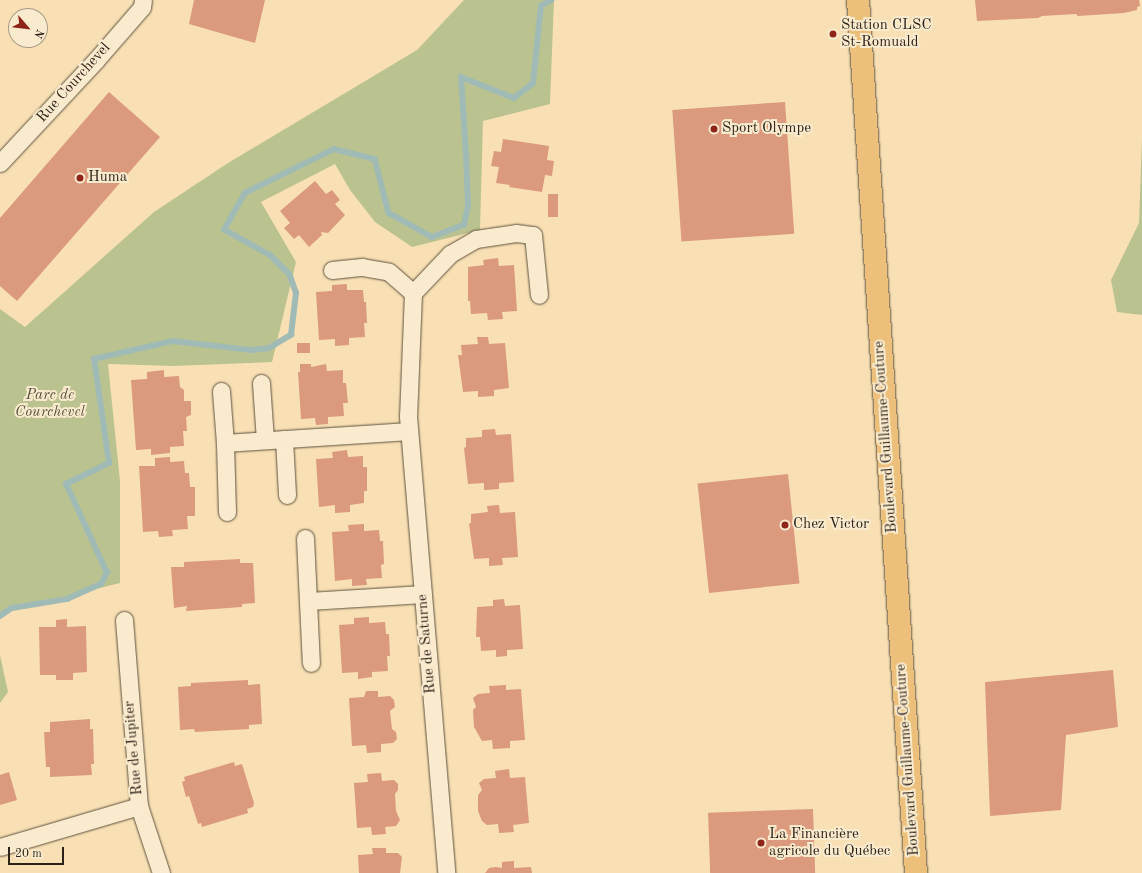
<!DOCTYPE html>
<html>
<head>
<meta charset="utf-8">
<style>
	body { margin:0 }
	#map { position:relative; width:1142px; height:873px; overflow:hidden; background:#f9e0b4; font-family:"Old Standard TT",serif }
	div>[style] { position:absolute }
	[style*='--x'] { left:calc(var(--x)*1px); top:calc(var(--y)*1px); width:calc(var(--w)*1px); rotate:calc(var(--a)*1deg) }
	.green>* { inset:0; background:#bac390 }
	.stream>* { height:5.5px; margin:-2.75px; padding:0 2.75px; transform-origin:2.75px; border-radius:2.75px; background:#a0bbb5 }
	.building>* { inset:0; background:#db997d; transform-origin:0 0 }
	.roads { filter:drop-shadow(0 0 1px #5e5240) drop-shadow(0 0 1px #5e5240) }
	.street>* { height:17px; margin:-8.5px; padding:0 8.5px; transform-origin:8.5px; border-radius:8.5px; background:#fbebce }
	.primary>* { height:22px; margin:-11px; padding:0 11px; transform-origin:11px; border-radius:11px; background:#ecc07a }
	.dots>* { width:11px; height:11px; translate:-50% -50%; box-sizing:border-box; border:2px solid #fbebce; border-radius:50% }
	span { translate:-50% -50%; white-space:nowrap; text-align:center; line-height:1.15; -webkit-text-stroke:4px #fbebce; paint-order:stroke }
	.poi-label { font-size:15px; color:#2b221a }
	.left { translate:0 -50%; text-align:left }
	.street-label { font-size:15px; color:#2b221a }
	.park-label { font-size:15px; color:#56523d; font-style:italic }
	.north { position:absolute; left:8px; top:8px; width:40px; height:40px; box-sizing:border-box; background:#fbebce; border:1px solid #a89b86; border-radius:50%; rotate:118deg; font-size:11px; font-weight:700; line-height:16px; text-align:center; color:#2b221a }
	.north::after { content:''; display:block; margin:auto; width:14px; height:18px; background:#8f2418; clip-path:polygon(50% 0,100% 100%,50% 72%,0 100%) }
	.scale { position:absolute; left:8px; top:847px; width:56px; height:18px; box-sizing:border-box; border:2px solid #2b221a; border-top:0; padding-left:5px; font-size:12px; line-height:14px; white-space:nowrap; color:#2b221a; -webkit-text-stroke:3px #fbebce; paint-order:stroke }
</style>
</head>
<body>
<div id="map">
	<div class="green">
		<i style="clip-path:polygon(464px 0,554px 0,550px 104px,483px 121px,480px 230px,412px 247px,375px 222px,350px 190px,335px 164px,261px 202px,296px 262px,272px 362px,173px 366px,108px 364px,120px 481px,120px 583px,0 613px,0 309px,25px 327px,154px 212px,228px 163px,417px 50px)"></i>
		<i style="clip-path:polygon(1142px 138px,1142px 315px,1117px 312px,1111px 280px,1139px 223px)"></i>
		<i style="clip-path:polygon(0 655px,8px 692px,0 703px)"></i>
	</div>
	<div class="stream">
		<i style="--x:0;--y:616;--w:14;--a:-34"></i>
		<i style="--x:12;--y:608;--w:56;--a:-9.3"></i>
		<i style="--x:67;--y:599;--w:37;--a:-24"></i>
		<i style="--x:101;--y:584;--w:13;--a:-61"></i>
		<i style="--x:107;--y:573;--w:98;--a:-114.7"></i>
		<i style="--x:66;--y:484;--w:48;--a:-26"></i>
		<i style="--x:109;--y:463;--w:105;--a:-98.2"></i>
		<i style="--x:94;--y:359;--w:81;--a:-12.8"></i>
		<i style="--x:173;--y:341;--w:79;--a:6.6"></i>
		<i style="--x:251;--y:350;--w:18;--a:-6"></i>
		<i style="--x:269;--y:348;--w:26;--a:-31"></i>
		<i style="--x:291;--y:335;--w:42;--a:-83.2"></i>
		<i style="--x:296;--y:293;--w:20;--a:-110"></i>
		<i style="--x:289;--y:274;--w:28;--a:-136"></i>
		<i style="--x:269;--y:255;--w:51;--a:-150.9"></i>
		<i style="--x:224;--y:230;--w:43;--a:-60.4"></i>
		<i style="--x:245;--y:193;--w:99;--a:-26.3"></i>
		<i style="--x:334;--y:149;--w:42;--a:13.7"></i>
		<i style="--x:375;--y:159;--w:56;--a:75.5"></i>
		<i style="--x:389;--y:213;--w:49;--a:29.2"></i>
		<i style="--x:432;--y:237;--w:34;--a:-21"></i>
		<i style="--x:464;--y:225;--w:19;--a:-78"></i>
		<i style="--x:468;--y:206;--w:52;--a:-92.2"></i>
		<i style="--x:466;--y:154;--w:77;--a:-93.7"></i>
		<i style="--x:461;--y:77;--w:57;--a:21.6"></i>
		<i style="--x:514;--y:98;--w:24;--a:-38"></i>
		<i style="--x:533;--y:83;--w:77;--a:-84.1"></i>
		<i style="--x:541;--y:6;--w:12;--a:-31"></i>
	</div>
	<div class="building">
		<i style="clip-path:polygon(194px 0,265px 0,255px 43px,189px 24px)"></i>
		<i style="clip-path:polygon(975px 0,1139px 0,1140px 6px,1137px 7px,1137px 10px,1124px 13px,1078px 16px,1076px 14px,1042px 16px,1038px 18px,977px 21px)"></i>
		<i style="clip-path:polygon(109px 92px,160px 137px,17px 301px,0 286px,0 218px)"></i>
		<i style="left:785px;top:102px;width:132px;height:113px;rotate:86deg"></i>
		<i style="clip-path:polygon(503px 139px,549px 146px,547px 160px,554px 161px,552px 176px,545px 175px,542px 192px,509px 187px,510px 185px,496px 183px,499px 167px,491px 166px,494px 151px,501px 152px)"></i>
		<i style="clip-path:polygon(315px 181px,326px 194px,332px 190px,340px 200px,335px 204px,345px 215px,328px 233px,321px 232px,322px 235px,309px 247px,299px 235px,294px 239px,284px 228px,290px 223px,280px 211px)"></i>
		<i style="left:558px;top:194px;width:23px;height:10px;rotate:90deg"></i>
		<i style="clip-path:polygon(498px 258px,499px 266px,514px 265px,517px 311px,502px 312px,503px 319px,488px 320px,487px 313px,471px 314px,470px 301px,468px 301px,468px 267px,484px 265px,483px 260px)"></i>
		<i style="clip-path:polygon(347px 284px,347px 290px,363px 290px,364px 302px,366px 302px,367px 323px,364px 323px,365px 337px,349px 338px,349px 345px,335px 346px,335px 339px,319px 340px,316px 292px,332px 291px,332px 285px)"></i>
		<i style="clip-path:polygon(477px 337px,488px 337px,489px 344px,505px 343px,509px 388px,494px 390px,494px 396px,478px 397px,478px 391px,463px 392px,458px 355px,462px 355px,461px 345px,478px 344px)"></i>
		<i style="left:297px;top:343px;width:13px;height:10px"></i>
		<i style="clip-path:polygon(300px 364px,311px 364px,311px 367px,326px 364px,327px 371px,343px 370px,343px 383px,346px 383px,348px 403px,343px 403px,344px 416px,328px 417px,328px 424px,316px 425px,315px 418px,301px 419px,298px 372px,300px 372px)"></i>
		<i style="clip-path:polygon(164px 370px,164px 377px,179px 376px,180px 387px,184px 390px,184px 401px,191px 401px,191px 415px,186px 417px,187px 431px,183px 431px,184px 446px,170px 447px,170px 453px,151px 455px,151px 449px,136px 450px,131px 380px,147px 379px,147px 372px)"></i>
		<i style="clip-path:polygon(495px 429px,496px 435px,511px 434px,514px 482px,499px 483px,499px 489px,484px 490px,484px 483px,468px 484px,464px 448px,466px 447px,466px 438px,482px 437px,482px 430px)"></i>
		<i style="clip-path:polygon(347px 450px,348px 457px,363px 456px,363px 467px,367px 467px,367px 491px,364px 491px,364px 503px,350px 505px,350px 512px,335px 513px,335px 505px,319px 507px,316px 459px,333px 458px,332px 452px)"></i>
		<i style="clip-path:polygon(170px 457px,170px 462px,184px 461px,185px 473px,189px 473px,190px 487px,195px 487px,195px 516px,187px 516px,188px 529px,172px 530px,173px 536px,159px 537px,158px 531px,143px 532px,139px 466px,155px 466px,155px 458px)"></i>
		<i style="left:788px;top:474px;width:110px;height:91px;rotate:84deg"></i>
		<i style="clip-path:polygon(499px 505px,500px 513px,515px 512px,518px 557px,502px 558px,503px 565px,489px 566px,489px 558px,474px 559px,469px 524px,471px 523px,471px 514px,488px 512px,487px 506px)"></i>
		<i style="clip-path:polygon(364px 524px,364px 531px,379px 530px,380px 541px,383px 541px,384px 564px,381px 565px,382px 578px,366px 579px,367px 585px,352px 586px,352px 579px,335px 581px,332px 532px,349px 531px,348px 525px)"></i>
		<i style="clip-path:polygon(240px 559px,240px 563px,253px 563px,255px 603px,242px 604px,242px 607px,186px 611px,187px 606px,174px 608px,171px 567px,184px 567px,184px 562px)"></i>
		<i style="clip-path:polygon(504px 599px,505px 606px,520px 605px,523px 649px,507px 650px,507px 656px,496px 657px,496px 650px,481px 651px,480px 637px,476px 637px,477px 607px,493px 606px,493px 600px)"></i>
		<i style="clip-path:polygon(369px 617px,369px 623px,385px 622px,386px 634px,389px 634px,390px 656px,387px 656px,388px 671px,372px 672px,372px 677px,358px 679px,358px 672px,342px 673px,339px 625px,354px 624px,354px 618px)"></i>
		<i style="clip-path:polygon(67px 619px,67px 627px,86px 626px,87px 672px,73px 673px,73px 680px,56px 680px,56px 675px,40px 675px,39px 627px,56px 627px,56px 620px)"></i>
		<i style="clip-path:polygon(1113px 670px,1118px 727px,1066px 735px,1061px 810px,990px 816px,985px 682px)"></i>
		<i style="clip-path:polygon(248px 680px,248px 685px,260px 684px,262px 724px,249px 725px,249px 729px,195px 732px,194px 729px,180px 730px,178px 687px,191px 686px,191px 683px)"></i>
		<i style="clip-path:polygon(506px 685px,506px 690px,521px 689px,525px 740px,510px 741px,510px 748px,493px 749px,492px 740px,482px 741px,474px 727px,473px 710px,476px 707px,473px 698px,478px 694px,490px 693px,489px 686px)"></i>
		<i style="clip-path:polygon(366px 691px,378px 691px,378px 697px,390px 696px,394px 700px,395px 707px,390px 711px,392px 729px,396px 732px,397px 739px,393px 743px,381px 744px,381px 752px,367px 753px,366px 745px,352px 746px,349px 698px,364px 697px)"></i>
		<i style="clip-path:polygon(90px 719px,90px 729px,93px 729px,94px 764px,91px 764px,92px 775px,50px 777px,50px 767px,46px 767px,44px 732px,50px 732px,50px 722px)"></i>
		<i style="clip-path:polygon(234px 762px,235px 766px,242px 764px,254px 803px,253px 807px,247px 809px,248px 813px,202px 827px,201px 823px,198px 824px,189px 796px,186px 797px,182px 782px,185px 781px,184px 777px)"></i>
		<i style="clip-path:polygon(509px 769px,510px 778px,525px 777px,529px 823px,513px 825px,514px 832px,499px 833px,498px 824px,487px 825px,482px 821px,478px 811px,478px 795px,482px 790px,479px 783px,484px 779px,496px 778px,495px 771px)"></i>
		<i style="clip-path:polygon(9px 772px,17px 800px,0 805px,0 775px)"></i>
		<i style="clip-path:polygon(381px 773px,382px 781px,394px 780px,398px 784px,398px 790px,395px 794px,396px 811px,400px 820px,396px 826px,385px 827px,386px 834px,372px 835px,371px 827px,357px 828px,354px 783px,368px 782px,367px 774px)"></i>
		<i style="left:813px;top:809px;width:64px;height:105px;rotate:88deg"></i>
		<i style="clip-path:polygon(372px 848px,386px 848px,386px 853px,398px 853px,402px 857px,400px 873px,359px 873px,358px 855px,373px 854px)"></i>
		<i style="clip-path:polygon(514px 861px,514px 868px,531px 867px,532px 873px,485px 873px,489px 868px,496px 867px,502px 868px,502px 862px)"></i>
	</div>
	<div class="roads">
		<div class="street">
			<i style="--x:0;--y:163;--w:141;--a:-47"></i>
			<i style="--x:96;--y:60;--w:70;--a:-49"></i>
			<i style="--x:142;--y:7;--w:7;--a:-82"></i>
			<i style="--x:332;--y:270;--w:30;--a:-6"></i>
			<i style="--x:362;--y:267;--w:27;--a:10"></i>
			<i style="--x:389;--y:272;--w:32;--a:41"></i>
			<i style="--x:413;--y:293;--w:123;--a:92.3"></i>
			<i style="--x:408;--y:416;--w:459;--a:85.2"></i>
			<i style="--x:413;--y:293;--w:54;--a:-46.5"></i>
			<i style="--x:450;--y:254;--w:30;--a:-30"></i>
			<i style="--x:476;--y:239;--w:40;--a:-8.5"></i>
			<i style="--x:516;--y:233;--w:17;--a:7"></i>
			<i style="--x:533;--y:235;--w:60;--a:84.3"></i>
			<i style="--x:261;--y:383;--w:57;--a:86"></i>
			<i style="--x:221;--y:391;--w:52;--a:85.6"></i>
			<i style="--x:284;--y:439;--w:56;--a:86.9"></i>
			<i style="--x:227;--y:512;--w:69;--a:-91.7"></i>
			<i style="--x:225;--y:443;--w:184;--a:-3.7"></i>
			<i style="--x:305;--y:538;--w:125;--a:87.3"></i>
			<i style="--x:309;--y:601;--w:114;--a:-3.5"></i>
			<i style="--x:124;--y:620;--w:187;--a:85.4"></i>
			<i style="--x:139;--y:806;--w:71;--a:71.8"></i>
			<i style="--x:0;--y:847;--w:145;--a:-16.4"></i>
		</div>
		<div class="primary">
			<i style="--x:858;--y:0;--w:875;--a:86.2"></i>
		</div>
	</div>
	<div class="dots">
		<i style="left:833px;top:34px;background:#8f2418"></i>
		<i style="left:714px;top:129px;background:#8f2418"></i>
		<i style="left:80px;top:178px;background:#8f2418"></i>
		<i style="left:785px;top:525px;background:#8f2418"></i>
		<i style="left:761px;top:843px;background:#8f2418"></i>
	</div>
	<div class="poi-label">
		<span class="left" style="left:841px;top:34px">Station CLSC<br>St-Romuald</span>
		<span class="left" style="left:722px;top:129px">Sport Olympe</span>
		<span class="left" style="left:88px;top:178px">Huma</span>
		<span class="left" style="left:793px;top:525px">Chez Victor</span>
		<span class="left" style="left:769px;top:843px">La Financière<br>agricole du Québec</span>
	</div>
	<div class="street-label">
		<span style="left:74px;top:83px;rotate:-48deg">Rue Courchevel</span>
		<span style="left:886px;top:437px;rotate:-94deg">Boulevard Guillaume-Couture</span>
		<span style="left:427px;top:644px;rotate:-95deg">Rue de Saturne</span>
		<span style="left:134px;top:748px;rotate:-95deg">Rue de Jupiter</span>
		<span style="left:908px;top:760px;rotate:-94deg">Boulevard Guillaume-Couture</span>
	</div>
	<div class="park-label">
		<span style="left:50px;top:404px">Parc de<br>Courchevel</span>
	</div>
	<div class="north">N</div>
	<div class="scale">20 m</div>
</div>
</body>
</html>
